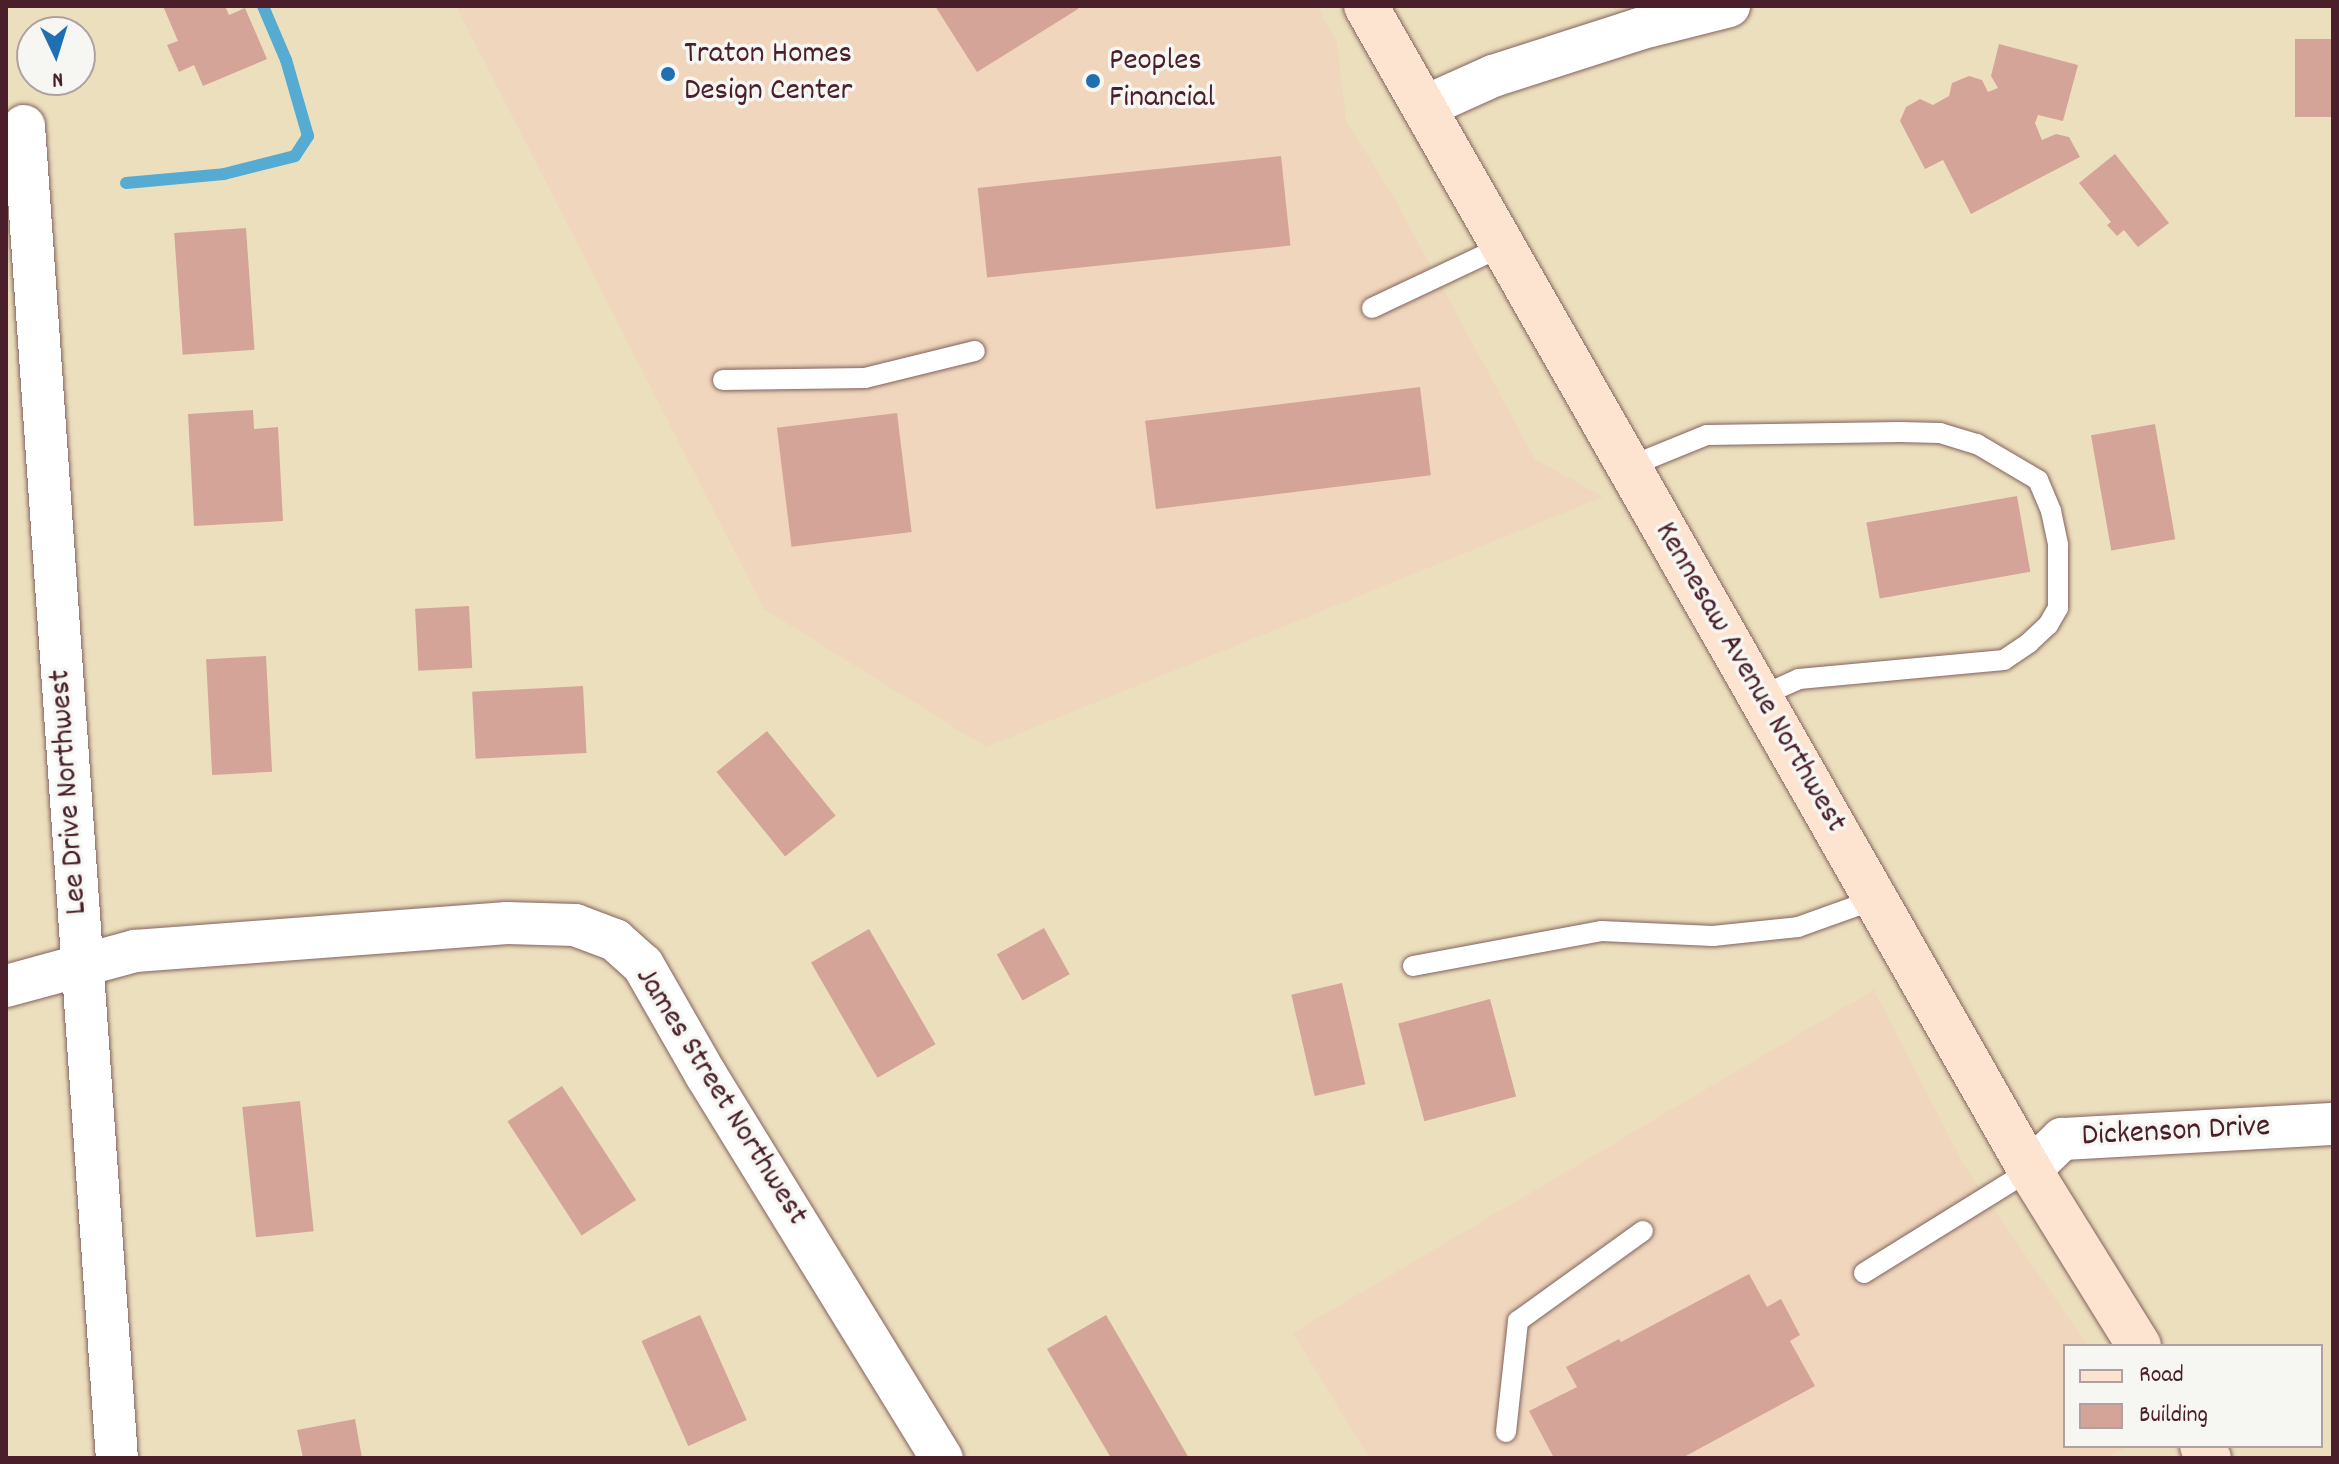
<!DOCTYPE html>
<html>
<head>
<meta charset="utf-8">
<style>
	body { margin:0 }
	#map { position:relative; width:2339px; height:1464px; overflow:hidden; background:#ecdfbd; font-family:Dekko,sans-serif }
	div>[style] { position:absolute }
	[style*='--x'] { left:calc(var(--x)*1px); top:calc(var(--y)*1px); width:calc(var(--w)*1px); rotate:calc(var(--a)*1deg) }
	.built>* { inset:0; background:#efd6bc }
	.stream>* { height:12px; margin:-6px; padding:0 6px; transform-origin:6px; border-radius:6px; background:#55abd2 }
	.building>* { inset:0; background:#d5a499; transform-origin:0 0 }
	.roads { filter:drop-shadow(0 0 2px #83625e) drop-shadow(0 0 2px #83625e) }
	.lane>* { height:20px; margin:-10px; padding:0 10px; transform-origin:10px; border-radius:10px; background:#fff }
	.street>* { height:42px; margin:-21px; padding:0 21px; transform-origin:21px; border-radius:21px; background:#fff }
	.secondary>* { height:44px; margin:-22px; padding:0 22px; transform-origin:22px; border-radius:22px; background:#fde4d1 }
	.dots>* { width:22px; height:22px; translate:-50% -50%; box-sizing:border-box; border:4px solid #f6f6f2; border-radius:50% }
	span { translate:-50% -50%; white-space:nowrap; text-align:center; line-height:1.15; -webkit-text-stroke:7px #f6f6f2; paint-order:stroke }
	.poi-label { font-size:32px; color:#4a1f2b }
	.left { translate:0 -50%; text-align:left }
	.street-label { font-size:32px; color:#4a1f2b }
	.frame { position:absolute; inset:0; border:8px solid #4a1f2b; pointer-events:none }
	.legend { position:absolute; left:2063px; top:1344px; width:260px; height:104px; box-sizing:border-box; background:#f6f6f2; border:2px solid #b1a0a2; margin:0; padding:10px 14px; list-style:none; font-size:24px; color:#4a1f2b }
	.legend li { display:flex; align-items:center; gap:16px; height:40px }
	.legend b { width:40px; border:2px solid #b1a0a2 }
	.north { position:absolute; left:16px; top:16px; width:80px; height:80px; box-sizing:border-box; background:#f6f6f2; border:2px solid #b1a0a2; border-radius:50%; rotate:176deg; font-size:22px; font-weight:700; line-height:32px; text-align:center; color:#4a1f2b }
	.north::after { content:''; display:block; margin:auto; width:28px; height:36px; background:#1f6fb2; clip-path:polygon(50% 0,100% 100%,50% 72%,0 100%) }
</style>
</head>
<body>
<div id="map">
	<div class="built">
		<i style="clip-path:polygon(456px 6px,1317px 6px,1337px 42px,1346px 121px,1392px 194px,1535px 459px,1603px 497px,986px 747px,764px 609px)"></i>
		<i style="clip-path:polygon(1874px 990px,1965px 1167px,2088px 1346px,2065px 1346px,2065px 1446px,2128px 1446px,2106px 1458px,1369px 1458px,1293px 1333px)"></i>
	</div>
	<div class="stream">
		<i style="--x:126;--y:183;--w:98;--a:-5.2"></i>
		<i style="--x:224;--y:174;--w:73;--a:-14.2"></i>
		<i style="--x:295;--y:156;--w:24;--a:-57"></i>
		<i style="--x:308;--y:136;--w:79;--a:-106.1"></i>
		<i style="--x:286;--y:60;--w:59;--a:-113.1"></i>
	</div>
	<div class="building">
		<i style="clip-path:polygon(163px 6px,225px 6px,229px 15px,245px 8px,267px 59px,203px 86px,194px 65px,179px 72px,167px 45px,178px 41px)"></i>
		<i style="clip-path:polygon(935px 6px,1077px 6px,1078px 9px,977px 72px)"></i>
		<i style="left:2333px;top:39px;width:78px;height:38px;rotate:90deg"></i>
		<i style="clip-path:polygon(1999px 44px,2078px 65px,2063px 121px,2038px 115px,2035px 123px,2042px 140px,2056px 134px,2069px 137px,2080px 157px,1971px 214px,1943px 160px,1925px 169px,1900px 121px,1906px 107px,1920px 99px,1933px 105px,1949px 96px,1952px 83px,1969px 76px,1982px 80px,1988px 92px,1998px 88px,1991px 76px)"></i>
		<i style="clip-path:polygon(2115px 154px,2169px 223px,2138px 247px,2124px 230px,2117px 236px,2107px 225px,2111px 222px,2079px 183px)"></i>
		<i style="left:1281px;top:156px;width:90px;height:305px;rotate:84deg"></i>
		<i style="left:246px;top:228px;width:122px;height:72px;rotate:86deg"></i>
		<i style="left:1420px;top:387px;width:89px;height:277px;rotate:83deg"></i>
		<i style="clip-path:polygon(253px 410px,254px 429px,278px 427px,283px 521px,194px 526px,188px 414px)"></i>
		<i style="left:897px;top:413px;width:120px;height:121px;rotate:83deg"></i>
		<i style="left:2155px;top:424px;width:117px;height:65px;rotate:80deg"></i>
		<i style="left:2017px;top:496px;width:77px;height:153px;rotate:80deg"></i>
		<i style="left:469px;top:606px;width:62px;height:54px;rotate:87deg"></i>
		<i style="left:266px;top:656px;width:116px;height:60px;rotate:87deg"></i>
		<i style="left:583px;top:686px;width:67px;height:111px;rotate:87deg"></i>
		<i style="left:767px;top:731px;width:109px;height:65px;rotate:51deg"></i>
		<i style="left:1044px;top:928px;width:53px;height:54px;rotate:61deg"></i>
		<i style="left:869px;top:929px;width:133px;height:67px;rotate:60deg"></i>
		<i style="left:1342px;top:983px;width:104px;height:52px;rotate:77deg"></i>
		<i style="left:1490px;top:999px;width:101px;height:95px;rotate:75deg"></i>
		<i style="left:562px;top:1086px;width:136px;height:65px;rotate:57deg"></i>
		<i style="left:300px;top:1101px;width:131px;height:58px;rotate:84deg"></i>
		<i style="clip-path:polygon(1749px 1274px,1767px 1307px,1781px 1299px,1800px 1335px,1790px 1341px,1815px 1386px,1682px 1458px,1554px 1458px,1529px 1411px,1577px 1387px,1566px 1367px,1619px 1339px,1621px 1342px)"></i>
		<i style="left:700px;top:1315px;width:115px;height:64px;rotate:66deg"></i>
		<i style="clip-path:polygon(1106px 1315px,1189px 1458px,1111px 1458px,1047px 1349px)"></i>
		<i style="clip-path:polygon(355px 1419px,362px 1458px,303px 1458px,297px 1430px)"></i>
	</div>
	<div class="roads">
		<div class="lane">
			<i style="--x:1372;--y:308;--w:145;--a:-25.3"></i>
			<i style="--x:723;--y:380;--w:142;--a:-0.8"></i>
			<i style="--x:865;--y:378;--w:113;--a:-13.8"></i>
			<i style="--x:1628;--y:467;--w:85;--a:-22.1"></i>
			<i style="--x:1707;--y:435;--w:193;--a:-0.9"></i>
			<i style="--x:1900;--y:432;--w:40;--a:1.4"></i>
			<i style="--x:1940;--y:433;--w:39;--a:17"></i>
			<i style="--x:1977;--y:444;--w:71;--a:30.5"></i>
			<i style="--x:2038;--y:480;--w:34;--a:67"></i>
			<i style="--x:2051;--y:511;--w:35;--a:78"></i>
			<i style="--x:2058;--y:545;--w:63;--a:90"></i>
			<i style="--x:2058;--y:608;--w:20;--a:120"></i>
			<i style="--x:2048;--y:625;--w:26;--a:137"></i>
			<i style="--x:2029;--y:643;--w:30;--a:146"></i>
			<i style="--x:2004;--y:660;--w:206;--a:174.7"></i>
			<i style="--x:1799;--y:679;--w:42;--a:155.9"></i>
			<i style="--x:1413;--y:966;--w:191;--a:-10.5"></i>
			<i style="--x:1601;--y:931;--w:112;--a:2.6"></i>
			<i style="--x:1713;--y:936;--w:85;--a:-6"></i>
			<i style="--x:1798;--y:927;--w:83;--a:-19.7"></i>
			<i style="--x:1864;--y:1273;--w:195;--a:-31.8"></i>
			<i style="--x:1506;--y:1432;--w:112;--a:-83.8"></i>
			<i style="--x:1518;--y:1321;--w:154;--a:-35.8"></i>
		</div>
		<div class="street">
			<i style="--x:1424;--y:107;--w:76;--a:-24.2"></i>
			<i style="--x:1493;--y:76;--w:153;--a:-17.8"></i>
			<i style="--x:1639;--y:29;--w:93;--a:-14.3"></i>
			<i style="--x:24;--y:126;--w:1335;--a:86.01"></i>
			<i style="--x:6;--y:986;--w:134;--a:-15.2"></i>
			<i style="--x:135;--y:951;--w:373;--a:-4.3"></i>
			<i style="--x:507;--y:923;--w:68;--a:1.7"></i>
			<i style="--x:575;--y:925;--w:43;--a:20.6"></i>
			<i style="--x:615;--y:940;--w:38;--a:42"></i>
			<i style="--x:643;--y:965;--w:127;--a:60.2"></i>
			<i style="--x:706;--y:1075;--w:450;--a:58.4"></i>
			<i style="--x:2030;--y:1170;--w:45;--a:-44.1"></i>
			<i style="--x:2062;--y:1139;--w:271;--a:-3.2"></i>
		</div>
		<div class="secondary">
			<i style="--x:1366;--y:6;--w:1340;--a:60.3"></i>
			<i style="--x:2030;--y:1170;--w:207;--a:58.2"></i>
			<i style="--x:2202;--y:1446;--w:14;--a:60"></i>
		</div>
	</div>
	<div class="dots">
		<i style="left:668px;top:74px;background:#1f6fb2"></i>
		<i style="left:1093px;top:81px;background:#1f6fb2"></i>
	</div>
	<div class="poi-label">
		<span class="left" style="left:684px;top:74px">Traton Homes<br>Design Center</span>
		<span class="left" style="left:1109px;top:81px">Peoples<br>Financial</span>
	</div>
	<div class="street-label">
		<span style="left:1749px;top:678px;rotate:60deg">Kennesaw Avenue Northwest</span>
		<span style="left:70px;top:792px;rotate:-94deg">Lee Drive Northwest</span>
		<span style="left:720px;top:1097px;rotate:58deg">James Street Northwest</span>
		<span style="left:2176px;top:1133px;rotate:-3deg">Dickenson Drive</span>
	</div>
	<div class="frame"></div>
	<ul class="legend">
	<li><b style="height:10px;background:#fde4d1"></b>Road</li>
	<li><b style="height:22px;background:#d5a499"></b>Building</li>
	</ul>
	<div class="north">N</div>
</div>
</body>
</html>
